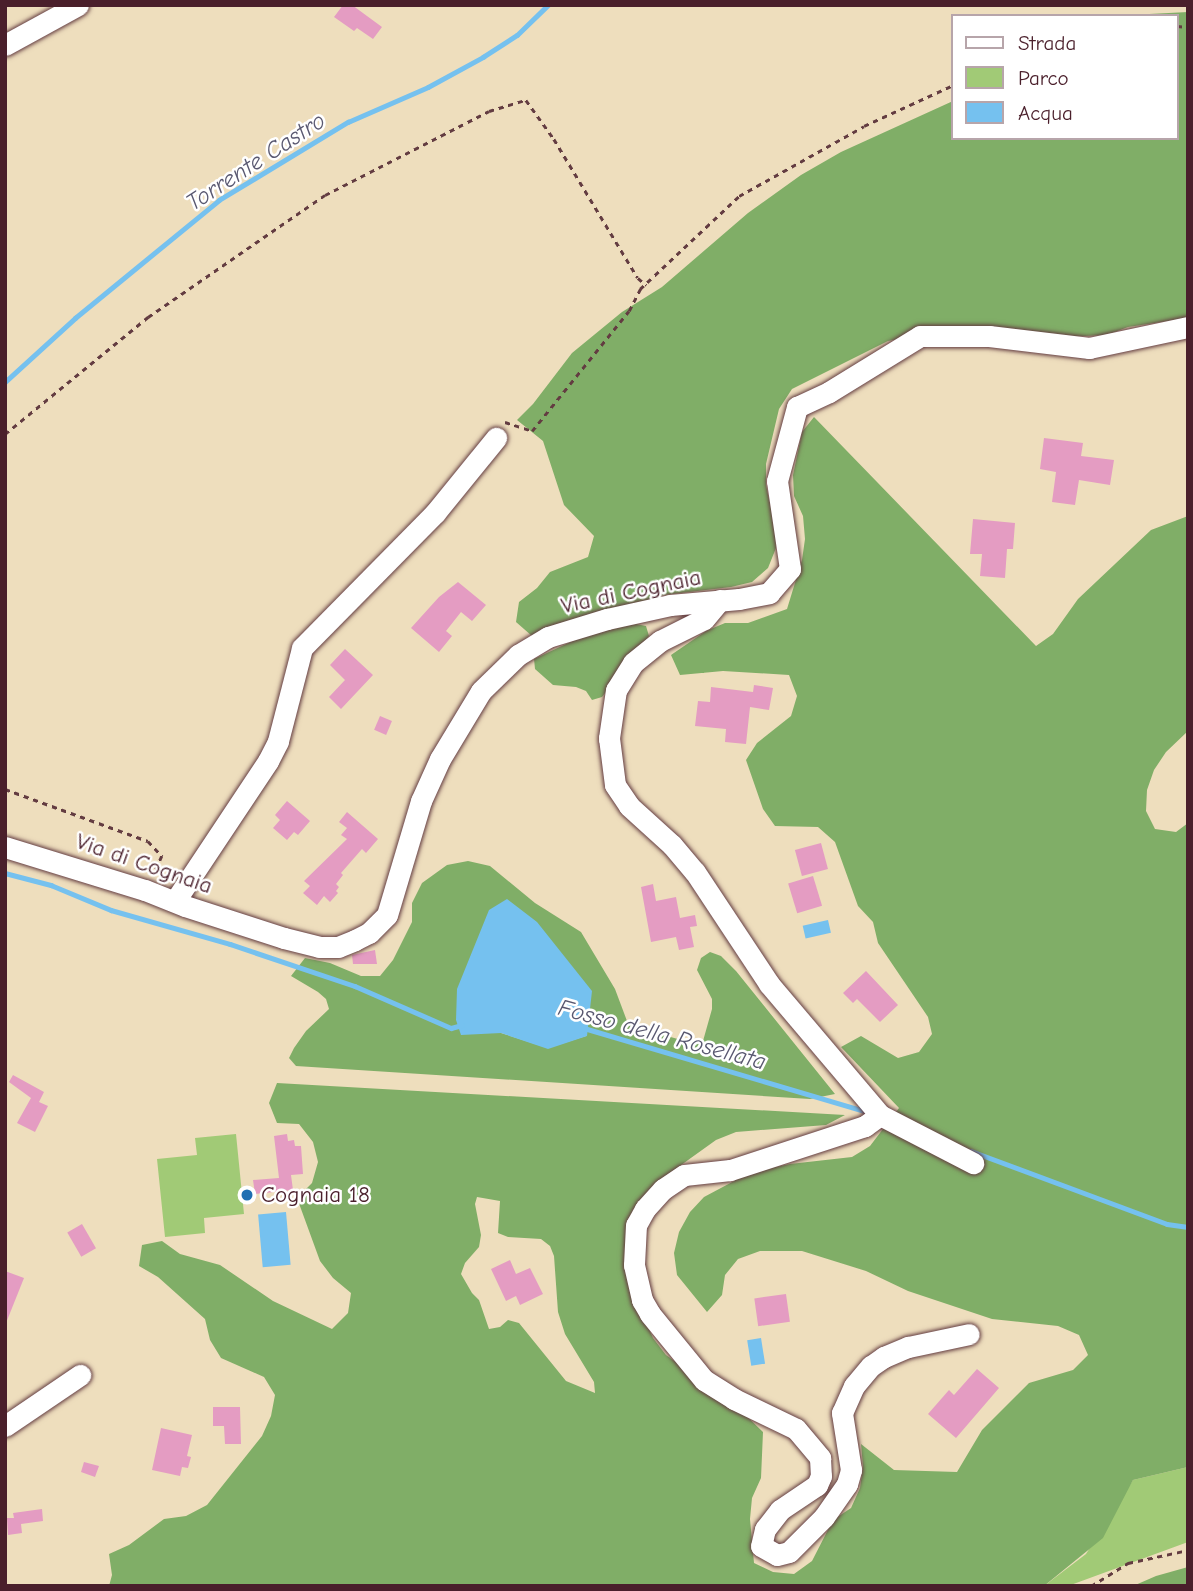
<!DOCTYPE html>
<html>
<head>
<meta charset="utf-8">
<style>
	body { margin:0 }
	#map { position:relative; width:1193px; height:1591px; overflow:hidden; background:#eedebd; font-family:"Comic Neue",sans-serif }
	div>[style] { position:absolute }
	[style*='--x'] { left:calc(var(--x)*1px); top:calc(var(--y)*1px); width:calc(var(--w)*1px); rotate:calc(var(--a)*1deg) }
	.green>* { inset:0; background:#a1ca76 }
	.forest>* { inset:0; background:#80ae67 }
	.water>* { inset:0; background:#75c1ef; transform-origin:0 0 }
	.stream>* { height:4.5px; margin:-2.25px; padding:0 2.25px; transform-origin:2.25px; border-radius:2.25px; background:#75c1ef }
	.building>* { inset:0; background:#e49cc2; transform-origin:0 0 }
	.path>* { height:2.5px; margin-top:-1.25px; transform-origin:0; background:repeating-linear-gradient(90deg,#633c41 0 5px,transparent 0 10px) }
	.roads { filter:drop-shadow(0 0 2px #633c41) drop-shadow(0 0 2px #633c41) }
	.minor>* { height:21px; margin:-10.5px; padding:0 10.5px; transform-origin:10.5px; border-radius:10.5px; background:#fff }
	.dots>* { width:19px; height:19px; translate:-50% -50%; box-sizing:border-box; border:4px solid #fff; border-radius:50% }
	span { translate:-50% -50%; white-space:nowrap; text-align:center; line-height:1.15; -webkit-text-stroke:5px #fff; paint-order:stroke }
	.street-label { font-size:23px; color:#4a1f2b }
	.poi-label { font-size:23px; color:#4a1f2b }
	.left { translate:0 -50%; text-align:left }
	.water-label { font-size:24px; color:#595870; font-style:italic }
	.frame { position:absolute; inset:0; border:7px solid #4a1f2b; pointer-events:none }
	.legend { position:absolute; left:951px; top:14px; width:228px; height:126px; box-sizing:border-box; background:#fff; border:2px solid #b7a5aa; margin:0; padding:9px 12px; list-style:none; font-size:21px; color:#4a1f2b }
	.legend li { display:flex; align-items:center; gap:14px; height:35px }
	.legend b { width:35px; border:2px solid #b7a5aa }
</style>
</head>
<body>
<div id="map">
	<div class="green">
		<i style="clip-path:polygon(236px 1134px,244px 1214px,204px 1218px,205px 1233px,165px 1237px,157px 1159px,197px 1155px,195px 1138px)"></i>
		<i style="clip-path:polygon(1188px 1467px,1188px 1542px,1068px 1586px,1044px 1586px,1086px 1554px,1133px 1480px)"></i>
	</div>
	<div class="forest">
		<i style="clip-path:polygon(1188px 12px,1188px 318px,1128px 327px,1107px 335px,1041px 338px,930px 333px,888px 341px,792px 389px,779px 409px,766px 464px,766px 485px,775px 527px,776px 548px,768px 568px,752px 582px,731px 587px,664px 595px,532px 636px,516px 622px,519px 602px,537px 588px,550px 572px,588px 557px,594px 536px,564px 505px,543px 441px,517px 420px,533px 404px,572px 353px,622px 312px,662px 287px,748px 213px,801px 175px,841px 152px,953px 101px,953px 138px,1177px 138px,1177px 16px,1110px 16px)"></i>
		<i style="clip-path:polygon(evenodd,814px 417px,1036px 646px,1053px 634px,1078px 599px,1151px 530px,1188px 516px,1188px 731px,1166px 752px,1154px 770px,1147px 790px,1146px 811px,1155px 829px,1176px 832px,1188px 823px,1188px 1467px,1133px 1480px,1103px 1538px,1044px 1586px,109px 1586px,112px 1575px,109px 1554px,129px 1545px,164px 1519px,186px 1516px,207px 1505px,262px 1436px,271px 1416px,275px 1395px,264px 1377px,221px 1358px,210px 1340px,205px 1319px,158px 1277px,139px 1266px,142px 1245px,162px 1241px,180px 1254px,220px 1265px,273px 1301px,332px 1329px,348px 1313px,351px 1293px,333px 1278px,320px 1261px,297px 1198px,312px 1183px,318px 1162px,313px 1142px,299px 1124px,277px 1123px,269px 1103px,277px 1083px,845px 1115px,826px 1125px,736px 1132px,716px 1140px,663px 1178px,635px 1211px,644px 1318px,653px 1338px,666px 1355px,733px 1403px,763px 1432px,761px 1478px,752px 1498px,750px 1519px,754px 1563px,773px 1572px,794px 1574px,812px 1561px,833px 1520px,851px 1508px,860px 1488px,863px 1466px,861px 1444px,894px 1470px,957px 1472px,982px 1430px,1029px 1383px,1073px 1370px,1088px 1355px,1079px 1335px,1058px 1326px,992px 1319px,908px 1291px,866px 1271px,802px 1251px,760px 1251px,738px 1259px,725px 1275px,722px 1295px,707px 1312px,677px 1275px,674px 1253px,679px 1232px,690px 1212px,704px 1197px,751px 1172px,790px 1164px,852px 1157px,870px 1146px,899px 1108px,841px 1047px,861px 1036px,898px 1058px,919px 1052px,932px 1034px,928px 1017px,878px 943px,873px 922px,858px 906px,835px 842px,818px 827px,775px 826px,763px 809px,746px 760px,757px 743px,791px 716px,797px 696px,789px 675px,723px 671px,680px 675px,671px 655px,706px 631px,725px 623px,748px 623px,787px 609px,802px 560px,805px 539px,803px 516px,794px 496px,793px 475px,802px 432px,814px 417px,477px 1197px,500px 1201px,498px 1233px,508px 1237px,541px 1239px,550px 1246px,554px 1256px,558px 1312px,565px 1334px,594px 1382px,595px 1393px,566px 1381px,519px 1323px,508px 1320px,500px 1327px,489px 1329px,479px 1300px,472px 1293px,461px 1274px,465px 1263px,479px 1247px,481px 1235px,475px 1204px,477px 1197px)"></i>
		<i style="clip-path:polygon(636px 624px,646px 626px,649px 636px,602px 697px,592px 700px,586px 691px,576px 687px,553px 685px,535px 669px,534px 659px,594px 631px)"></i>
		<i style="clip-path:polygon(evenodd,468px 861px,490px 866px,535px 903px,581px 932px,615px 989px,627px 1021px,635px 1027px,692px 1043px,703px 1041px,712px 1009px,712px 999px,697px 970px,701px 958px,710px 952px,721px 956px,736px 971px,835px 1094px,810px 1099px,296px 1066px,289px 1058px,294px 1048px,306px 1031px,329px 1009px,326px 999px,318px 992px,291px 976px,305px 958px,330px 963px,361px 976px,380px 976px,393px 960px,412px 922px,412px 903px,422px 883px,447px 865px,468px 861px,501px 1033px,586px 1036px,548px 1048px,501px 1033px)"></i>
		<i style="clip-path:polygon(1188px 1567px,1188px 1586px,1133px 1586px,1156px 1576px)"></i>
	</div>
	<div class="water">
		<i style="clip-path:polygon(507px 899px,537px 922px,592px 991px,587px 1036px,548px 1049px,501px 1033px,461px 1035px,456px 1020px,457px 989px,489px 910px)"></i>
		<i style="left:828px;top:920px;width:13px;height:26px;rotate:77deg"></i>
		<i style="left:286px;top:1212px;width:53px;height:28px;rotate:85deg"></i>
		<i style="left:761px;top:1338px;width:26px;height:14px;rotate:81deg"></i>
	</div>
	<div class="stream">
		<i style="--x:5;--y:382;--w:95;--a:-42.4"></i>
		<i style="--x:75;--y:318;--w:186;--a:-39.3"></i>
		<i style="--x:219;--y:200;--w:151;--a:-31.2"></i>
		<i style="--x:348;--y:122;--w:87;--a:-23.6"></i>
		<i style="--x:428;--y:87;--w:63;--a:-28.6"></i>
		<i style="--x:483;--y:57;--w:40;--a:-32.9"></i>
		<i style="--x:517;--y:35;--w:43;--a:-44.1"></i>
		<i style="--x:5;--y:873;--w:48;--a:14.6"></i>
		<i style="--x:51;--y:885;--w:65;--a:22.6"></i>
		<i style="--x:111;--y:910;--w:124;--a:15.9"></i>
		<i style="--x:230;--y:944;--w:132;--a:18.6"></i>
		<i style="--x:355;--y:986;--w:105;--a:23.6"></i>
		<i style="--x:451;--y:1028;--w:11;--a:-15"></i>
		<i style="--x:584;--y:1028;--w:296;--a:16.5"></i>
		<i style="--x:971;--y:1151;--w:209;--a:20.4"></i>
		<i style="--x:1167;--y:1224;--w:21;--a:8"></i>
	</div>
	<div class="building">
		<i style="clip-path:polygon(343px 5px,352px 5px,382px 27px,373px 39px,357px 28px,354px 31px,334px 17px)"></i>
		<i style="clip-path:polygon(1044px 438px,1083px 443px,1081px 456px,1114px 460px,1110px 485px,1079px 480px,1075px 505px,1052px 502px,1056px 472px,1040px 469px)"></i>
		<i style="clip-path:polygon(973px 519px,1015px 523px,1013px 549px,1007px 549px,1005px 578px,980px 576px,982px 554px,970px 554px)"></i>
		<i style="clip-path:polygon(458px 582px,486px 605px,472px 621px,461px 612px,446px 631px,452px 636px,439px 652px,411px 628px,439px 597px)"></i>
		<i style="clip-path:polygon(345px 649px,373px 675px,341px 709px,329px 697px,345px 680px,330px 665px)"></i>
		<i style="clip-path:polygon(754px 685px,773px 688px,769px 710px,750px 707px,746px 744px,725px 742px,726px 729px,695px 726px,698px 701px,710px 702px,711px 687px,753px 692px)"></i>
		<i style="left:380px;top:716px;width:13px;height:15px;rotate:23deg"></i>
		<i style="clip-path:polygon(287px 801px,310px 821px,298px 835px,294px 832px,287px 840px,273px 828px,280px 820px,275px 815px)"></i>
		<i style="clip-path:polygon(347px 812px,378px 839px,366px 853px,362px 849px,341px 873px,343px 875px,336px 884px,339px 887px,336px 891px,338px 893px,330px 902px,324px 896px,317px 905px,303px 893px,310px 886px,304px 881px,347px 839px,341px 835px,347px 828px,339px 822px)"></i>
		<i style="left:821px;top:843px;width:27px;height:27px;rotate:75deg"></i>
		<i style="left:813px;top:876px;width:31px;height:26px;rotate:73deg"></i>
		<i style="clip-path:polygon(653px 884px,656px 901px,676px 897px,680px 918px,695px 915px,697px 926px,690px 927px,694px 947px,679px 950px,676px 937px,651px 942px,641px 887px)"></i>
		<i style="clip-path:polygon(375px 950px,377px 964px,353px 964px,352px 955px)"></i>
		<i style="clip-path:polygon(866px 971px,898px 1005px,880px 1022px,857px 999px,853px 1003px,843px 993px)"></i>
		<i style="clip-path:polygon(13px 1075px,44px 1092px,39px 1102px,48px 1106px,35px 1132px,17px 1123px,31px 1098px,9px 1082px)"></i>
		<i style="clip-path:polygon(287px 1134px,288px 1141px,294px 1140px,295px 1146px,301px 1146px,303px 1174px,291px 1175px,293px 1190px,255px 1194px,253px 1180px,279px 1178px,274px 1136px)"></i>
		<i style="left:82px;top:1224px;width:28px;height:17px;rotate:60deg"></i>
		<i style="clip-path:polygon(510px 1260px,516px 1274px,530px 1268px,543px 1294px,520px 1305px,516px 1296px,506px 1301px,491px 1269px)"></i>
		<i style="clip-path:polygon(5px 1271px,24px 1278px,6px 1323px,5px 1323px)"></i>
		<i style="left:786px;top:1294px;width:28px;height:32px;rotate:82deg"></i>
		<i style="clip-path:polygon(977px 1369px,999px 1388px,956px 1438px,928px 1414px,949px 1390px,954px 1395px)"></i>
		<i style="clip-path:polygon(213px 1407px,240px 1407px,241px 1444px,225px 1444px,224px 1426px,213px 1426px)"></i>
		<i style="clip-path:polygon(161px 1428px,192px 1435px,187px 1456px,191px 1457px,188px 1468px,182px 1467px,180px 1476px,152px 1470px)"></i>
		<i style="clip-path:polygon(84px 1462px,99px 1466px,95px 1477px,81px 1472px)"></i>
		<i style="clip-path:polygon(42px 1509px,43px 1521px,21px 1524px,22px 1533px,8px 1535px,7px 1518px,14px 1518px,13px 1513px)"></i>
	</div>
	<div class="path">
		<i style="--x:1177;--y:26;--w:11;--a:5"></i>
		<i style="--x:505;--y:422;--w:28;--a:18"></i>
		<i style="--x:532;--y:431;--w:154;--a:-51.1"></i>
		<i style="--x:629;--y:311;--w:25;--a:-63"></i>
		<i style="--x:640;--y:289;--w:136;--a:-43.2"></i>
		<i style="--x:739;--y:196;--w:143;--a:-29.2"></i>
		<i style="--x:864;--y:126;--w:98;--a:-24.7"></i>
		<i style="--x:5;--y:434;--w:185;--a:-39.3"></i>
		<i style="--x:148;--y:317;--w:215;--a:-34.6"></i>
		<i style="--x:325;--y:195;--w:184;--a:-27.1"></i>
		<i style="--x:489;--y:111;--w:39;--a:-17"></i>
		<i style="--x:526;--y:100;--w:48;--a:54.3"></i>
		<i style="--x:554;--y:139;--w:162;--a:58.9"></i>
		<i style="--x:638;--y:278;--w:11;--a:41"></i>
		<i style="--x:5;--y:789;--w:152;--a:20"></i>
		<i style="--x:148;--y:841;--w:21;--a:47"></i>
		<i style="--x:162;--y:856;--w:20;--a:114"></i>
		<i style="--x:1091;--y:1586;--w:44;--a:-31.9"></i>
		<i style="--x:1128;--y:1563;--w:61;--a:-12.2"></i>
	</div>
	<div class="roads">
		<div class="minor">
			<i style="--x:5;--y:45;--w:83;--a:-28.7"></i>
			<i style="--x:720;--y:600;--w:25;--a:130"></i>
			<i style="--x:704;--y:619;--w:49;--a:153.4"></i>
			<i style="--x:660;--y:641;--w:35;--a:141"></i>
			<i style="--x:633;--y:663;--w:32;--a:122"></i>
			<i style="--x:616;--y:690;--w:49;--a:98.3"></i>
			<i style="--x:609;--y:738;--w:47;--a:82.7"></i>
			<i style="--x:615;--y:785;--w:25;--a:56"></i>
			<i style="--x:629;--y:806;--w:58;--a:42.2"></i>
			<i style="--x:672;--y:845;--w:35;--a:50"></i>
			<i style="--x:695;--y:872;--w:134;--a:56.5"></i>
			<i style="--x:769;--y:984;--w:172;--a:49.7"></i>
			<i style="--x:880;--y:1115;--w:105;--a:27.3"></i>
			<i style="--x:5;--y:847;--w:146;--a:17.1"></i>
			<i style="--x:145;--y:890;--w:43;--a:21.8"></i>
			<i style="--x:185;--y:906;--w:104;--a:17.9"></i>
			<i style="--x:284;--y:938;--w:36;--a:14"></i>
			<i style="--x:319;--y:947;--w:19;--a:0"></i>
			<i style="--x:338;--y:947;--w:18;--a:-22"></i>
			<i style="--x:355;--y:940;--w:16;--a:-27"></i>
			<i style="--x:369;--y:933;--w:25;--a:-45"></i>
			<i style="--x:387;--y:915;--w:119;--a:-73.4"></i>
			<i style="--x:421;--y:801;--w:46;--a:-65.7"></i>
			<i style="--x:440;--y:759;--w:79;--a:-58.9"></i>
			<i style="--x:481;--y:691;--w:52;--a:-44.2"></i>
			<i style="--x:518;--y:655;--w:35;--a:-31"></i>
			<i style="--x:548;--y:637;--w:62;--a:-17"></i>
			<i style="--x:607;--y:619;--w:65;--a:-12.5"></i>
			<i style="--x:670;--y:605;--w:69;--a:-5"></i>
			<i style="--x:739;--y:599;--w:31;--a:-11"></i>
			<i style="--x:769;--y:593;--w:32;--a:-49"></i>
			<i style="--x:790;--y:569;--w:89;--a:-98.4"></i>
			<i style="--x:777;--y:481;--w:77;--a:-74.9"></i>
			<i style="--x:797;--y:407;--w:35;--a:-25"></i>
			<i style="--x:829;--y:392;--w:107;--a:-31.6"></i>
			<i style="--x:920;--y:336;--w:69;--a:0"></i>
			<i style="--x:989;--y:336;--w:101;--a:6.8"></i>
			<i style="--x:1089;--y:348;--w:101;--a:-12"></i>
			<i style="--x:175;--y:901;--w:168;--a:-56.4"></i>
			<i style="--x:268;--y:761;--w:22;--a:-63"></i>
			<i style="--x:278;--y:741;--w:96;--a:-75.5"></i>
			<i style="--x:302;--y:648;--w:190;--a:-45.4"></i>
			<i style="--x:435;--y:513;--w:97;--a:-50.9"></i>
			<i style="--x:880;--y:1115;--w:19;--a:144"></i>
			<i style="--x:865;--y:1126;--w:142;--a:161.9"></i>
			<i style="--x:730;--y:1170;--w:46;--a:173.8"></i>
			<i style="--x:684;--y:1175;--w:25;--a:146"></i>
			<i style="--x:663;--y:1189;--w:27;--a:132"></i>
			<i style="--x:645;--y:1209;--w:18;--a:119"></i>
			<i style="--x:636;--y:1225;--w:40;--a:92.9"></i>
			<i style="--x:634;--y:1265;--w:36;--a:77"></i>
			<i style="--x:642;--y:1300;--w:16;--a:60"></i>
			<i style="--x:650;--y:1314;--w:85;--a:50.7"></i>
			<i style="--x:704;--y:1380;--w:36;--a:32"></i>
			<i style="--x:734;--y:1399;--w:69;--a:25.8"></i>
			<i style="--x:796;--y:1429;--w:38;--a:50"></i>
			<i style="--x:820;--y:1458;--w:18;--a:87"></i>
			<i style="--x:821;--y:1476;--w:10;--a:114"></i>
			<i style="--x:817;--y:1485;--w:45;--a:146"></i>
			<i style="--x:780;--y:1510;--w:24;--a:128"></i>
			<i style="--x:765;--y:1529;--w:17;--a:103"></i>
			<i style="--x:761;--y:1546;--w:18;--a:29"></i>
			<i style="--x:777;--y:1555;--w:12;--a:-14"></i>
			<i style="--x:789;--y:1552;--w:49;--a:-45"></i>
			<i style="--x:824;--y:1517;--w:40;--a:-55.1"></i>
			<i style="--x:847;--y:1484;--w:15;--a:-74"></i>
			<i style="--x:851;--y:1470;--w:58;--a:-99"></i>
			<i style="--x:842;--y:1413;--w:30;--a:-66"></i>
			<i style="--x:854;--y:1386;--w:26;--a:-50"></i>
			<i style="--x:871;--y:1366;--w:16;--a:-35"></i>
			<i style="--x:884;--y:1357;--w:26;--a:-23"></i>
			<i style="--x:908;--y:1347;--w:62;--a:-12"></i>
			<i style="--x:5;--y:1426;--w:91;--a:-34.2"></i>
		</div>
	</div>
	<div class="dots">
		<i style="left:247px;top:1195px;background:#1f6fb2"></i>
	</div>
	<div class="street-label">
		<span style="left:631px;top:592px;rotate:-12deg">Via di Cognaia</span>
		<span style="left:144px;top:864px;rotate:19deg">Via di Cognaia</span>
	</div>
	<div class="poi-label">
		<span class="left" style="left:261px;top:1195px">Cognaia 18</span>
	</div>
	<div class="water-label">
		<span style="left:256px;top:162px;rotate:-33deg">Torrente Castro</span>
		<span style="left:662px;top:1035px;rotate:15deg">Fosso della Rosellata</span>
	</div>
	<div class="frame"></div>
	<ul class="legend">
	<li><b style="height:9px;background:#fff"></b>Strada</li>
	<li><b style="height:19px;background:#a1ca76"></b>Parco</li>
	<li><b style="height:19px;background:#75c1ef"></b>Acqua</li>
	</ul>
</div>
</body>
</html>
